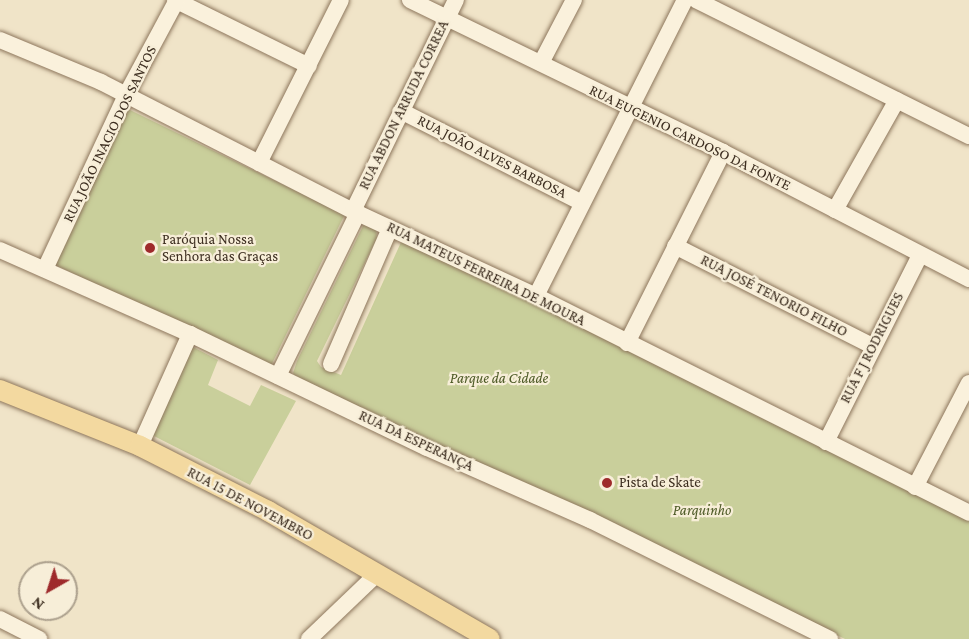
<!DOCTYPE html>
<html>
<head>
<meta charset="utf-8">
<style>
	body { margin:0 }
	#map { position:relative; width:969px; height:639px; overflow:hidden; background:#f0e4c8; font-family:"Crimson Pro",serif }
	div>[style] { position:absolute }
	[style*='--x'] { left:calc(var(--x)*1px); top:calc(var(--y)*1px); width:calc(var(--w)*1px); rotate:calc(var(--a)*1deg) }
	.green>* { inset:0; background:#c9cf9b; transform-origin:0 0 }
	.roads { filter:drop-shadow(0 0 2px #8d765c) drop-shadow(0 0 2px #8d765c) }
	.minor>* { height:16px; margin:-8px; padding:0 8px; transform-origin:8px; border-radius:8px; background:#faf1dc }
	.major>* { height:20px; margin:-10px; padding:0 10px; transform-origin:10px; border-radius:10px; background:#f3d9a0 }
	.dots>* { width:16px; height:16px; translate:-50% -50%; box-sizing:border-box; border:3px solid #f7eed8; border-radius:50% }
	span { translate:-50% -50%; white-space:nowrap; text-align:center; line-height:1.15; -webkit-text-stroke:4.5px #f7eed8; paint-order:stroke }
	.street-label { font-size:15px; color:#3d2e20 }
	.poi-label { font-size:15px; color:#3d2e20 }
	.left { translate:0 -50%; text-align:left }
	.park-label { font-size:15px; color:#4d5a26; font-style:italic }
	.north { position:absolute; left:18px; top:561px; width:60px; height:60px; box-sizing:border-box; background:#f7eed8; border:2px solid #ada18e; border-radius:50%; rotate:219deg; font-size:16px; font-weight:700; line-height:24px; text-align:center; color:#3d2e20 }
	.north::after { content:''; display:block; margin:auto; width:21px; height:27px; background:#9e2a2b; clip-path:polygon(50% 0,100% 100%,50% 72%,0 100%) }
</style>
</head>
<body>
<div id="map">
	<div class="green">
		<i style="left:128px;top:109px;width:241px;height:172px;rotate:26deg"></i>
		<i style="clip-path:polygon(370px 224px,376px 229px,377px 238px,317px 361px,321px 367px,341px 375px,402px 240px,535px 303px,969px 520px,969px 639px,845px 639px,295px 376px,293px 373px,297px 361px,363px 226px)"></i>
		<i style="clip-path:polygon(191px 346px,218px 360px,208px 385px,250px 406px,261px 385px,296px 401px,250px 485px,152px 435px)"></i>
	</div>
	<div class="roads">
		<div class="minor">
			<i style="--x:175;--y:0;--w:149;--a:26.2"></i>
			<i style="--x:410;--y:0;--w:348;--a:25.9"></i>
			<i style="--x:723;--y:152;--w:277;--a:27.3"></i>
			<i style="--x:696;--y:0;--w:305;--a:26.5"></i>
			<i style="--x:0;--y:40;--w:109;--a:22.6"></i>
			<i style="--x:101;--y:82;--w:283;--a:27.1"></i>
			<i style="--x:353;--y:211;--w:202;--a:24.9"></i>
			<i style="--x:536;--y:296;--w:484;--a:26.6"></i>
			<i style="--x:541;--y:63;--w:71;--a:-62.4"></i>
			<i style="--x:401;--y:111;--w:203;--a:26.9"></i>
			<i style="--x:259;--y:163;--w:182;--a:-63.3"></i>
			<i style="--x:835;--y:210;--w:126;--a:-60.6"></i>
			<i style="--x:353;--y:211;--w:235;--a:-64"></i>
			<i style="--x:675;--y:246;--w:221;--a:26.9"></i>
			<i style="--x:0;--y:250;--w:208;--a:23.9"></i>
			<i style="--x:190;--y:334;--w:263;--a:25.7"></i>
			<i style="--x:427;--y:448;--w:178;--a:23.8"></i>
			<i style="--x:590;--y:520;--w:268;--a:26.4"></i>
			<i style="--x:45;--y:269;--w:192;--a:-65"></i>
			<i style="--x:126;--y:95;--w:108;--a:-61.8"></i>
			<i style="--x:536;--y:296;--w:331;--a:-63.3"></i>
			<i style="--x:627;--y:343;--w:214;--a:-63.3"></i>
			<i style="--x:331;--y:364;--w:148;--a:-66.5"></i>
			<i style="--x:278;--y:376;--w:182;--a:-63.9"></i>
			<i style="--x:826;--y:442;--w:209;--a:-63.3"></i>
			<i style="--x:140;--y:446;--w:123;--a:-65.9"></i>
			<i style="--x:915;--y:487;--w:117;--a:-62.6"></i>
			<i style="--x:0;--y:619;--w:44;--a:27.1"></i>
			<i style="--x:309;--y:639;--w:95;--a:-43.7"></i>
		</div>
		<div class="major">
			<i style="--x:0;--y:390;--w:151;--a:21.8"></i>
			<i style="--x:140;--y:446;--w:144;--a:26.9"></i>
			<i style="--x:268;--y:511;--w:256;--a:30"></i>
		</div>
	</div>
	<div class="dots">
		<i style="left:150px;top:248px;background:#9e2a2b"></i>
		<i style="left:607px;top:483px;background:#9e2a2b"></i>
	</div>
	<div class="street-label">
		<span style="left:404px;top:105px;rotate:-64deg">RUA ABDON ARRUDA CORREA</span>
		<span style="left:110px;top:134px;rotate:-64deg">RUA JOÃO INACIO DOS SANTOS</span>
		<span style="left:690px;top:138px;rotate:26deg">RUA EUGENIO CARDOSO DA FONTE</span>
		<span style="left:492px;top:157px;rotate:27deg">RUA JOÃO ALVES BARBOSA</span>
		<span style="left:486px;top:274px;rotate:26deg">RUA MATEUS FERREIRA DE MOURA</span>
		<span style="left:774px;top:296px;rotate:27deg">RUA JOSÉ TENORIO FILHO</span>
		<span style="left:872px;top:348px;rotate:-63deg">RUA F J RODRIGUES</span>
		<span style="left:416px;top:441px;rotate:25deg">RUA DA ESPERANÇA</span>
		<span style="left:250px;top:504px;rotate:28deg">RUA 15 DE NOVEMBRO</span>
	</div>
	<div class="poi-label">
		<span class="left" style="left:162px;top:248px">Paróquia Nossa<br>Senhora das Graças</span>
		<span class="left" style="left:619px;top:483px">Pista de Skate</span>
	</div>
	<div class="park-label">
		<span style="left:499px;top:379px">Parque da Cidade</span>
		<span style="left:702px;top:511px">Parquinho</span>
	</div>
	<div class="north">N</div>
</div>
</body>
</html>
